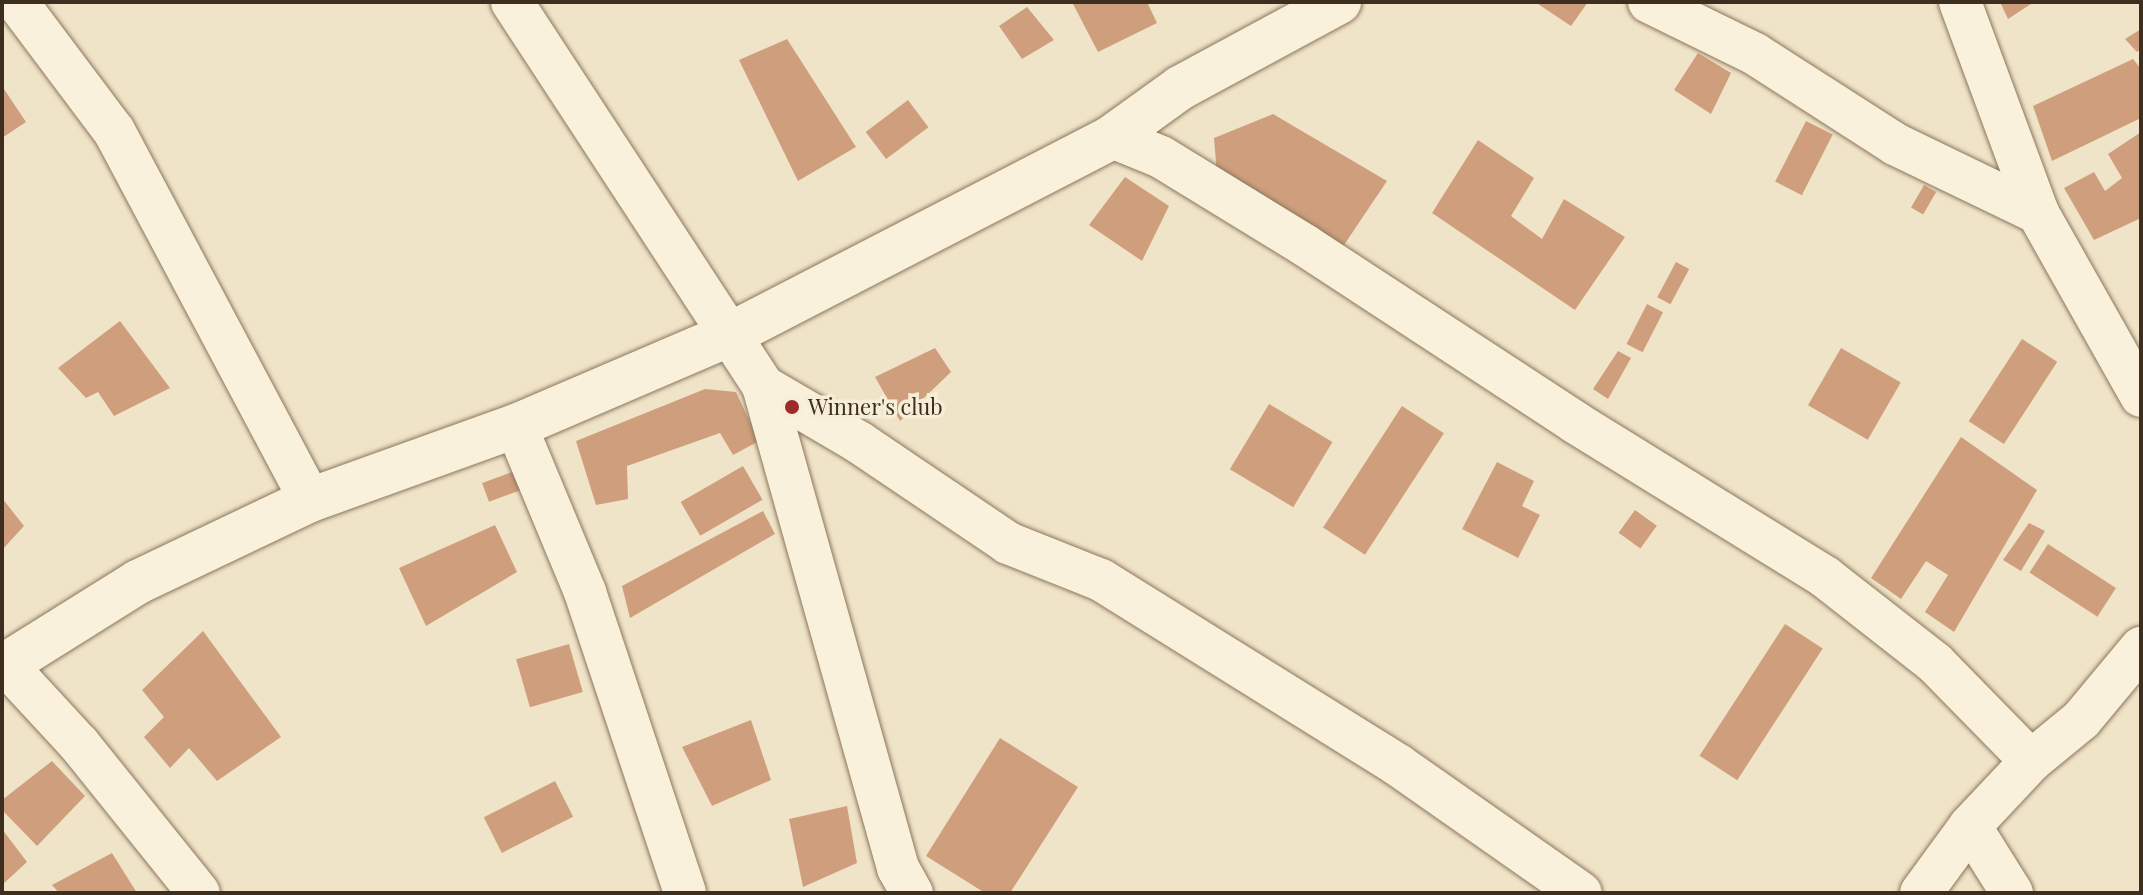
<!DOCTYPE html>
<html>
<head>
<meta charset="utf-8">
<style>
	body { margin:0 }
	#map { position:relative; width:2143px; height:895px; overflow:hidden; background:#f0e4c8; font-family:"Playfair Display",serif }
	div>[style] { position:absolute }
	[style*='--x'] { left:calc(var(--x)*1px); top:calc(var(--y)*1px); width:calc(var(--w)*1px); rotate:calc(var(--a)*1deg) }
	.building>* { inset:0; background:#cf9f7d; transform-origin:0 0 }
	.roads { filter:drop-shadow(0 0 2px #8d765c) drop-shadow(0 0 2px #8d765c) }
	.street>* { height:42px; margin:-21px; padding:0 21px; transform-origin:21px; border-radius:21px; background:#faf1dc }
	.secondary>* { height:44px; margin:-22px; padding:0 22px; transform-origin:22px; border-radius:22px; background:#faf1dc }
	.dots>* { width:22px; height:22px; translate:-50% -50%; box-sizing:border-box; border:4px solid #f7eed8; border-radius:50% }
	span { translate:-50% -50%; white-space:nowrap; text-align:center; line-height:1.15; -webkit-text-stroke:7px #f7eed8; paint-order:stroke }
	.poi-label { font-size:22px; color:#3d2e20 }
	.left { translate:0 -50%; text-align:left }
	.frame { position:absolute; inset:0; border:4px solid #3d2e20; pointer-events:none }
</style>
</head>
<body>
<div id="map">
	<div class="building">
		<i style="clip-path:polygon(1072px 2px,1147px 2px,1157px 23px,1098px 52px)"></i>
		<i style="clip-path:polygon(1535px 2px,1588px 2px,1571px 26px)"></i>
		<i style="clip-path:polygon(2000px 2px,2034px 2px,2008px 19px)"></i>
		<i style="clip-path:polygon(1027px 7px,1054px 40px,1022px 59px,999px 26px)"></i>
		<i style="clip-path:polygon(2141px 29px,2141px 49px,2137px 52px,2125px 39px)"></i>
		<i style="clip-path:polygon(787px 39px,856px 147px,798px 181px,739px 60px)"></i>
		<i style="clip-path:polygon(1698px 53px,1731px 73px,1711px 114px,1674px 90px)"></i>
		<i style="clip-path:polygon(2133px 59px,2141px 69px,2141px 118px,2052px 161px,2033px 106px)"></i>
		<i style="clip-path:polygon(2px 86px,26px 122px,2px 138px)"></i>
		<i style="left:908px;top:100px;width:34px;height:53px;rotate:53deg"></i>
		<i style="clip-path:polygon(1273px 114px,1387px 181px,1342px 248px,1217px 174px,1214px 138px)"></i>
		<i style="left:1806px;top:121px;width:30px;height:68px;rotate:27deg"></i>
		<i style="clip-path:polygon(2141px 132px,2141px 218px,2094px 240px,2064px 188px,2094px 172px,2105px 191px,2122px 178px,2108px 154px)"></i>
		<i style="clip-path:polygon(1478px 140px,1534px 178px,1511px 216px,1542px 239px,1564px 199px,1625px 237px,1575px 310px,1432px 213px)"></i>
		<i style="clip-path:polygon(1125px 177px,1169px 206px,1142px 261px,1089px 225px)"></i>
		<i style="left:1924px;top:185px;width:14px;height:26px;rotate:30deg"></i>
		<i style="left:1676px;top:262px;width:15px;height:40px;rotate:28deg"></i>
		<i style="left:1647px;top:304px;width:18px;height:45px;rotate:27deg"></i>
		<i style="clip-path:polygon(120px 321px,170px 388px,114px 416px,98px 392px,86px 398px,58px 368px)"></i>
		<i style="left:2022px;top:339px;width:42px;height:98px;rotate:33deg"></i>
		<i style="clip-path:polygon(935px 348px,951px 372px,900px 421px,875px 377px)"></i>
		<i style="left:1841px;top:348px;width:69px;height:66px;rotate:30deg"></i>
		<i style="clip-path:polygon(1618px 351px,1631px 358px,1608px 399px,1593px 389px)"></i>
		<i style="clip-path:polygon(705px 389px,736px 392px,759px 441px,733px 455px,720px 433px,627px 466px,628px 499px,596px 505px,576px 441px)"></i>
		<i style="left:1269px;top:404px;width:74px;height:76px;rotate:31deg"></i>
		<i style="left:1402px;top:406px;width:50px;height:145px;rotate:33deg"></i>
		<i style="clip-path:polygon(1961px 437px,2037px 490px,1954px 632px,1925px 612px,1948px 575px,1926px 561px,1901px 599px,1871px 578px)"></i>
		<i style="clip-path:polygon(1497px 462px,1534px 481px,1522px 506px,1540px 515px,1518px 558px,1462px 529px)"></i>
		<i style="left:743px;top:466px;width:39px;height:72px;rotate:60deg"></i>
		<i style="left:515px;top:471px;width:20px;height:35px;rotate:70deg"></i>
		<i style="clip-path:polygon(2px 498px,24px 526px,2px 550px)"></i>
		<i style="left:1635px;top:510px;width:27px;height:28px;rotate:36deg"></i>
		<i style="clip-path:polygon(763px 511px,775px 534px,630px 618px,622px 586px)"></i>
		<i style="clip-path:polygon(2029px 523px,2045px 531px,2021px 571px,2003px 560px)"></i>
		<i style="clip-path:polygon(495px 525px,517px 572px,426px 626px,399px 568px)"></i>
		<i style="left:2048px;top:544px;width:81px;height:34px;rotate:33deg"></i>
		<i style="left:1785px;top:624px;width:45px;height:157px;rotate:33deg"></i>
		<i style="clip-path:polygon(203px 631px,281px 737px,217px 781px,189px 748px,170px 768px,144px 737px,164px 717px,142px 690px)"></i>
		<i style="left:569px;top:644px;width:50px;height:55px;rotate:74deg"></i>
		<i style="clip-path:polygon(751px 720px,771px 780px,712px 806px,682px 747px)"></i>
		<i style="clip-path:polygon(1000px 738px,1078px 787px,1010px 893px,985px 893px,926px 856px)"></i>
		<i style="clip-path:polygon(52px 761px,85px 796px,37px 846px,2px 810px,2px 800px)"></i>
		<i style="left:555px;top:781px;width:40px;height:80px;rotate:63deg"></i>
		<i style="clip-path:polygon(847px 806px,857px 863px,803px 887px,789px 819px)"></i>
		<i style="clip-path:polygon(2px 829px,27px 862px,2px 885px)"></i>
		<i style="clip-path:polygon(112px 853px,137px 893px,59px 893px,52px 885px)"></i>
	</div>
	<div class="roads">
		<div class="street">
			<i style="--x:17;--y:2;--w:161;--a:53.1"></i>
			<i style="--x:114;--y:131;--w:418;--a:62"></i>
			<i style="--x:512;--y:2;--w:459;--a:56.8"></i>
			<i style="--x:763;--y:386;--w:501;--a:74.35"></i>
			<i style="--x:898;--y:868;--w:29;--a:61"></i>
			<i style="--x:1649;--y:2;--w:118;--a:26.1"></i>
			<i style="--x:1755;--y:54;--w:166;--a:32.7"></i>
			<i style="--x:1895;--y:144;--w:159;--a:25.8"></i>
			<i style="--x:1960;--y:2;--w:225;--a:69.7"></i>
			<i style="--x:2038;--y:213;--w:210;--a:60.6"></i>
			<i style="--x:1112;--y:137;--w:53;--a:22.2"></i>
			<i style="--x:1161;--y:157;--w:170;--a:31.5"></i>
			<i style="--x:1306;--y:246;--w:323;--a:33.2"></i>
			<i style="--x:1576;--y:423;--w:293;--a:31.7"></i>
			<i style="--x:1825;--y:577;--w:140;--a:38"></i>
			<i style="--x:1935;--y:663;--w:137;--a:45.6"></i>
			<i style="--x:763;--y:386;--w:113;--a:30.4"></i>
			<i style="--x:860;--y:443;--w:179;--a:34"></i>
			<i style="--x:1008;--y:543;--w:100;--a:21.7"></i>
			<i style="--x:1101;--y:580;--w:350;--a:31.9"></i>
			<i style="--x:1398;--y:765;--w:223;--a:35"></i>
			<i style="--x:516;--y:426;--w:180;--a:67.4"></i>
			<i style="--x:585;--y:592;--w:317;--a:71.6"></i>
			<i style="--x:6;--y:665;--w:108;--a:47.3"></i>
			<i style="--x:79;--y:744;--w:191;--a:51.2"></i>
			<i style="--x:1970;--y:826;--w:79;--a:57.9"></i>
			<i style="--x:1921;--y:893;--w:83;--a:-53.8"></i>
			<i style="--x:1970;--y:826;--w:89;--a:-46.8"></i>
			<i style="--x:2031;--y:761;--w:65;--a:-39.4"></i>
			<i style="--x:2081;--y:720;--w:94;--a:-50.2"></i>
		</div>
		<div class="secondary">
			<i style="--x:2;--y:667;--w:160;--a:-32"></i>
			<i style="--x:138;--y:582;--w:191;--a:-25.5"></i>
			<i style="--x:310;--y:500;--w:219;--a:-19.8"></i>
			<i style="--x:516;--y:426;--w:236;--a:-23.2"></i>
			<i style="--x:733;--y:333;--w:427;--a:-27.3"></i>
			<i style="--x:1112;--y:137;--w:84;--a:-35.8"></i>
			<i style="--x:1180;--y:88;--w:181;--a:-28.4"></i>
		</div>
	</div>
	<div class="dots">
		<i style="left:792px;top:407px;background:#9e2a2b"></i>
	</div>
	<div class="poi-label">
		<span class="left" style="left:808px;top:407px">Winner's club</span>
	</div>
	<div class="frame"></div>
</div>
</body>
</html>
